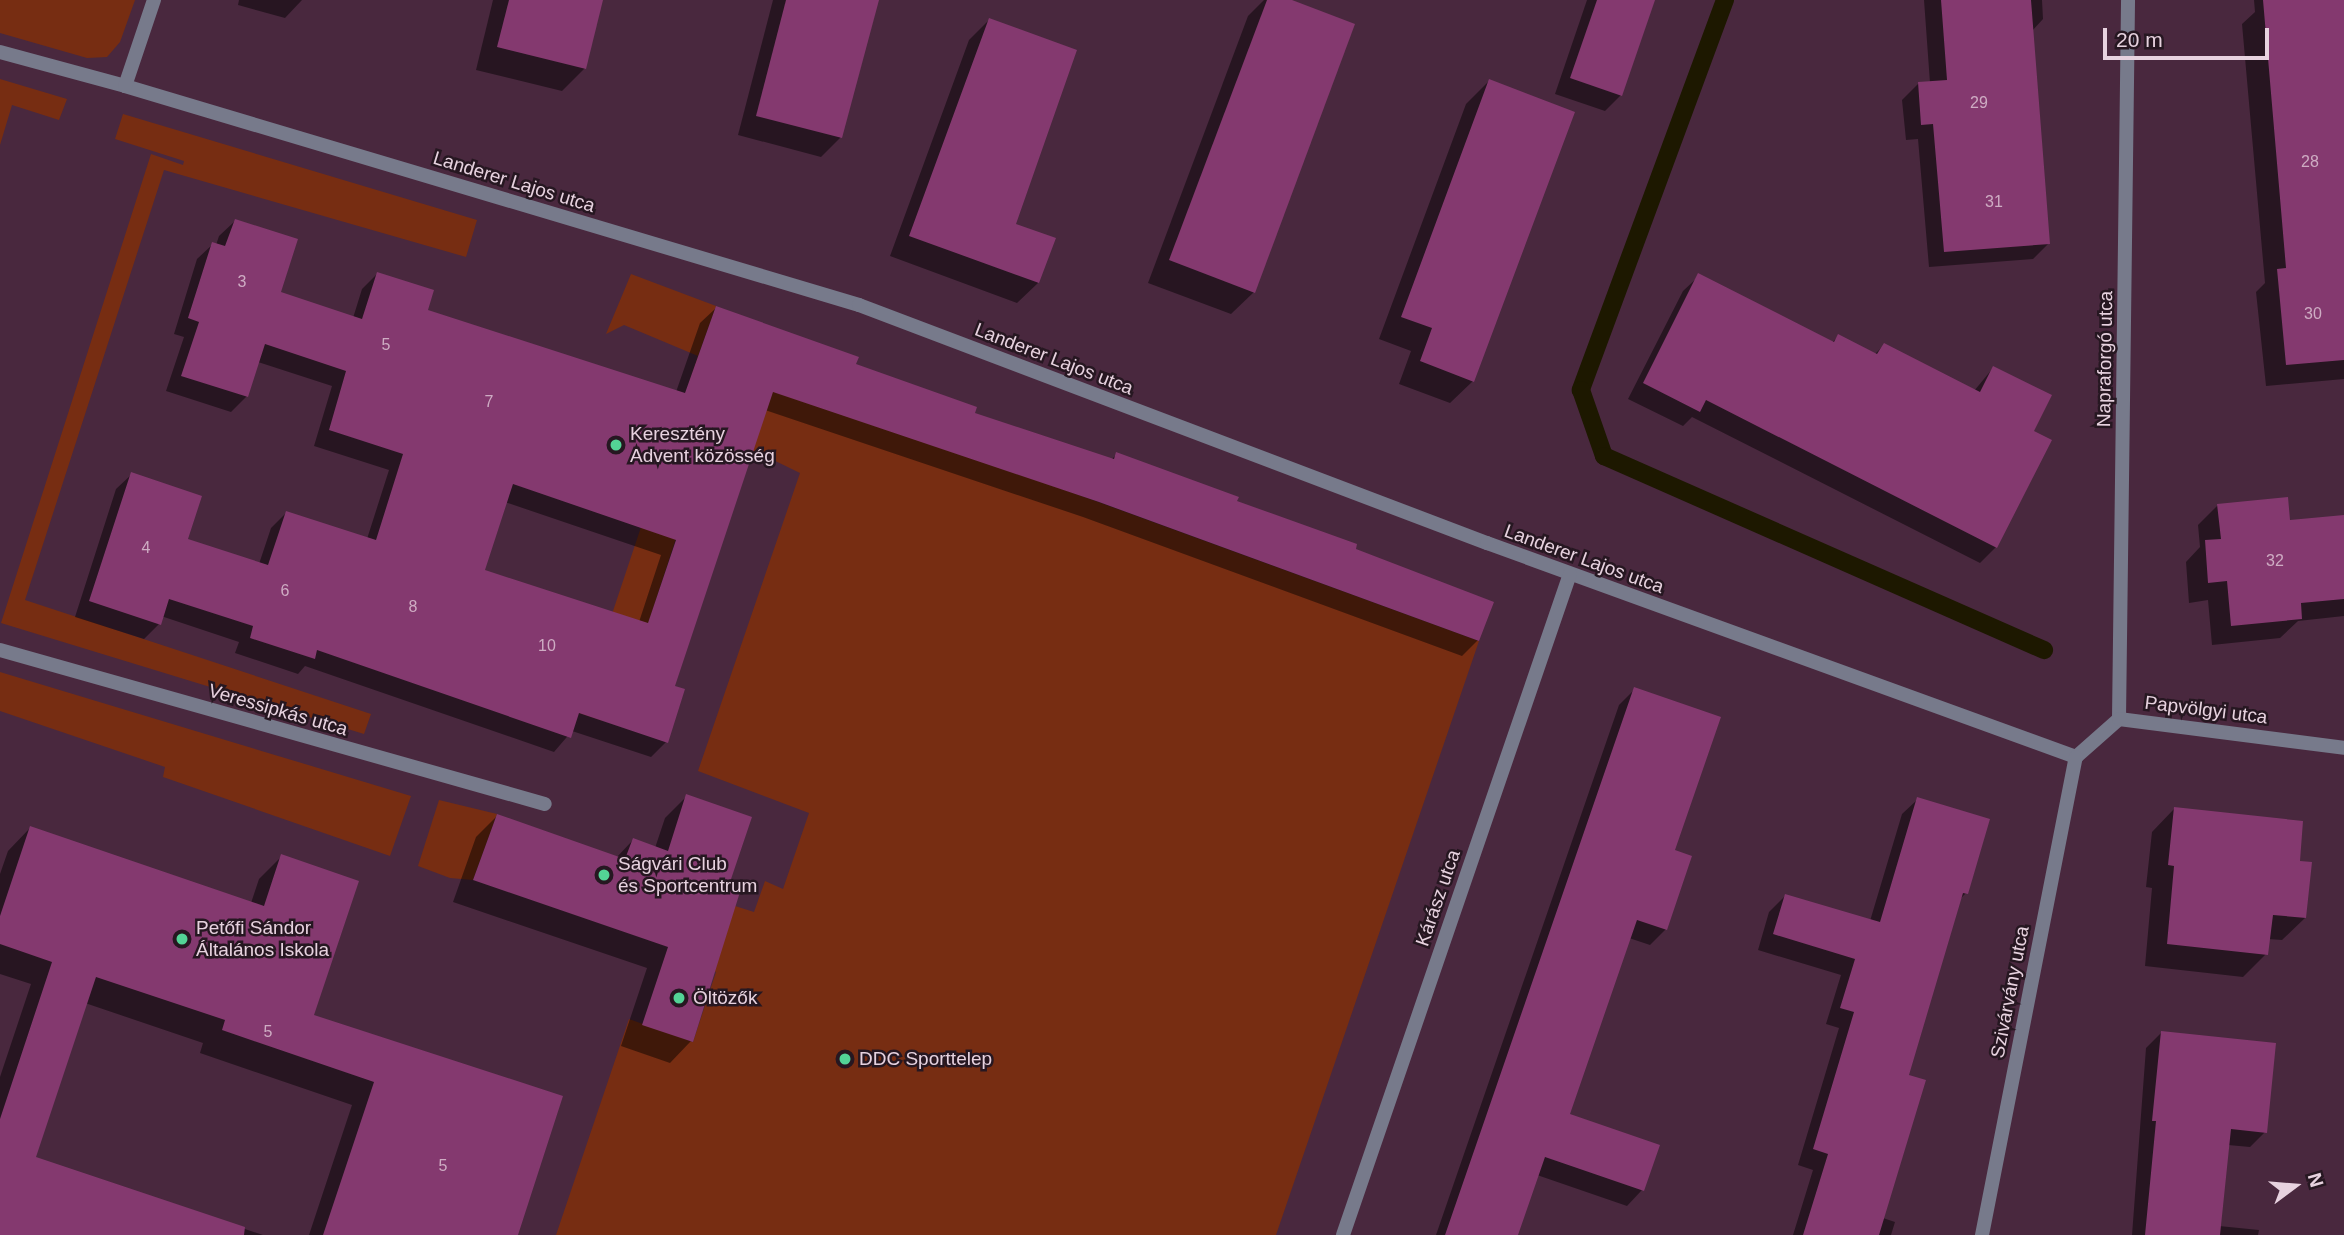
<!DOCTYPE html>
<html>
<head>
<meta charset="utf-8">
<style>
	body { margin:0 }
	#map { position:relative; width:2344px; height:1235px; overflow:hidden; background:#49283e; font-family:Arial,sans-serif }
	div>[style] { position:absolute }
	[style*='--x'] { left:calc(var(--x)*1px); top:calc(var(--y)*1px); width:calc(var(--w)*1px); rotate:calc(var(--a)*1deg) }
	.green>* { inset:0; background:#772d12 }
	.shadow>* { inset:0; background:#0007 }
	.stream>* { height:18px; margin:-9px; padding:0 9px; transform-origin:9px; border-radius:9px; background:#1d1800 }
	.building>* { inset:0; background:#84396f }
	.minor>* { height:14px; margin:-7px; padding:0 7px; transform-origin:7px; border-radius:7px; background:#777a8b }
	.dots>* { width:19px; height:19px; translate:-50% -50%; box-sizing:border-box; border:4px solid #261721; border-radius:50% }
	span { translate:-50% -50%; white-space:nowrap; text-align:center; line-height:1.15; -webkit-text-stroke:5px #261721; paint-order:stroke }
	.number-label { font-size:16px; color:#ceacc3 }
	.number-label span { -webkit-text-stroke-width:0 }
	.street-label { font-size:19px; color:#e7d2df }
	.poi-label { font-size:19px; color:#e7d2df }
	.left { translate:0 -50%; text-align:left }
	.north { position:absolute; left:2260px; top:1151px; width:70px; height:70px; -webkit-text-stroke:5px #261721; paint-order:stroke; rotate:74deg; font-size:19px; font-weight:700; line-height:28px; text-align:center; color:#e7d2df }
	.north::after { content:''; display:block; margin:auto; width:24px; height:32px; background:#e7d2df; clip-path:polygon(50% 0,100% 100%,50% 72%,0 100%) }
	.scale { position:absolute; left:2103px; top:28px; width:166px; height:32px; box-sizing:border-box; border:4px solid #e7d2df; border-top:0; padding-left:9px; font-size:21px; line-height:24px; white-space:nowrap; color:#e7d2df; -webkit-text-stroke:5px #261721; paint-order:stroke }
</style>
</head>
<body>
<div id="map">
	<div class="green">
		<i style="clip-path:polygon(0 0,135px 0,120px 42px,107px 57px,87px 58px,0 33px)"></i>
		<i style="clip-path:polygon(0 79px,67px 99px,59px 120px,12px 105px,0 145px)"></i>
		<i style="clip-path:polygon(123px 114px,477px 220px,466px 257px,164px 170px,25px 600px,371px 714px,364px 734px,1px 623px,151px 154px,183px 165px,184px 161px,115px 139px)"></i>
		<i style="clip-path:polygon(631px 274px,716px 306px,698px 356px,1479px 641px,1276px 1235px,556px 1235px,629px 1019px,693px 1042px,716px 972px,701px 966px,735px 906px,754px 912px,765px 881px,783px 889px,809px 813px,698px 771px,800px 473px,757px 452px,750px 460px,706px 446px,633px 670px,621px 667px,603px 721px,579px 713px,698px 356px,624px 325px,606px 334px)"></i>
		<i style="clip-path:polygon(0 672px,411px 796px,390px 856px,163px 777px,165px 767px,0 711px)"></i>
		<i style="clip-path:polygon(439px 800px,497px 814px,473px 880px,450px 878px,418px 866px)"></i>
	</div>
	<div class="shadow">
		<i style="clip-path:polygon(239px 0,302px 0,285px 18px,238px 5px)"></i>
		<i style="clip-path:polygon(493px 0,601px 0,585px 68px,562px 91px,476px 70px)"></i>
		<i style="clip-path:polygon(773px 0,876px 0,840px 138px,821px 157px,738px 135px)"></i>
		<i style="clip-path:polygon(1264px 0,1287px 0,1254px 292px,1231px 314px,1148px 283px,1248px 16px)"></i>
		<i style="clip-path:polygon(1587px 0,1653px 0,1621px 95px,1605px 111px,1555px 94px)"></i>
		<i style="clip-path:polygon(1924px 0,2042px 0,2043px 19px,2032px 31px,2049px 243px,2033px 259px,1929px 267px,1918px 139px,1906px 140px,1902px 100px,1918px 84px,1930px 83px)"></i>
		<i style="clip-path:polygon(2254px 0,2344px 0,2344px 379px,2266px 386px,2256px 292px,2265px 283px,2242px 24px,2255px 12px)"></i>
		<i style="clip-path:polygon(989px 20px,1014px 225px,1038px 283px,1017px 303px,890px 256px,969px 40px)"></i>
		<i style="clip-path:polygon(1489px 81px,1473px 381px,1450px 403px,1399px 384px,1411px 351px,1379px 339px,1466px 104px)"></i>
		<i style="clip-path:polygon(evenodd,235px 221px,279px 294px,353px 318px,362px 289px,377px 274px,426px 311px,676px 392px,700px 323px,716px 308px,973px 414px,1111px 460px,1117px 454px,1354px 550px,1478px 640px,1462px 656px,1083px 517px,765px 410px,673px 687px,666px 742px,651px 757px,572px 731px,554px 752px,305px 666px,298px 674px,235px 653px,239px 642px,161px 616px,159px 624px,144px 639px,75px 617px,116px 489px,132px 474px,186px 540px,259px 564px,271px 528px,286px 513px,367px 539px,389px 470px,314px 446px,332px 386px,258px 362px,247px 396px,231px 412px,166px 391px,184px 337px,174px 334px,197px 259px,213px 244px,216px 245px,219px 236px,235px 221px,505px 502px,661px 555px,639px 622px,483px 571px,505px 502px)"></i>
		<i style="clip-path:polygon(1699px 276px,1832px 343px,1838px 336px,1874px 355px,1884px 345px,1974px 391px,1993px 368px,2031px 431px,1996px 547px,1980px 563px,1692px 417px,1683px 426px,1628px 399px,1683px 291px)"></i>
		<i style="clip-path:polygon(2218px 505px,2289px 522px,2344px 517px,2344px 616px,2298px 621px,2280px 638px,2212px 645px,2208px 600px,2189px 603px,2186px 562px,2200px 547px,2198px 525px)"></i>
		<i style="clip-path:polygon(1635px 689px,1673px 851px,1666px 929px,1650px 945px,1629px 938px,1568px 1115px,1642px 1190px,1627px 1206px,1537px 1175px,1516px 1235px,1436px 1235px,1619px 705px)"></i>
		<i style="clip-path:polygon(687px 796px,725px 889px,691px 1041px,670px 1063px,621px 1046px,647px 968px,453px 902px,476px 837px,497px 816px,616px 858px,633px 840px,655px 848px,665px 818px)"></i>
		<i style="clip-path:polygon(1918px 799px,1966px 893px,1959px 900px,1906px 1076px,1883px 1218px,1895px 1222px,1891px 1235px,1793px 1235px,1813px 1170px,1798px 1165px,1839px 1028px,1826px 1024px,1841px 975px,1758px 950px,1769px 912px,1785px 896px,1870px 921px,1902px 814px)"></i>
		<i style="clip-path:polygon(2174px 809px,2298px 862px,2305px 918px,2282px 940px,2268px 939px,2266px 954px,2243px 977px,2145px 966px,2152px 888px,2146px 887px,2152px 832px)"></i>
		<i style="clip-path:polygon(30px 828px,251px 903px,259px 879px,282px 856px,312px 1016px,561px 1097px,516px 1235px,309px 1235px,352px 1105px,200px 1053px,203px 1043px,85px 1003px,34px 1158px,263px 1235px,0 1235px,0 1077px,31px 984px,0 974px,0 874px,8px 851px)"></i>
		<i style="clip-path:polygon(2161px 1033px,2265px 1132px,2250px 1147px,2228px 1145px,2219px 1226px,2259px 1230px,2258px 1235px,2132px 1235px,2146px 1048px)"></i>
	</div>
	<div class="stream">
		<i style="--x:1725;--y:0;--w:416;--a:110.3"></i>
		<i style="--x:1581;--y:390;--w:70;--a:70.8"></i>
		<i style="--x:1604;--y:456;--w:481;--a:23.8"></i>
	</div>
	<div class="building">
		<i style="clip-path:polygon(509px 0,603px 0,586px 69px,497px 47px)"></i>
		<i style="clip-path:polygon(786px 0,879px 0,842px 138px,756px 116px)"></i>
		<i style="clip-path:polygon(1267px 0,1292px 0,1355px 24px,1255px 293px,1169px 260px)"></i>
		<i style="clip-path:polygon(1597px 0,1655px 0,1622px 96px,1570px 78px)"></i>
		<i style="clip-path:polygon(1941px 0,2031px 0,2050px 244px,1944px 252px,1933px 124px,1921px 125px,1918px 82px,1947px 80px)"></i>
		<i style="clip-path:polygon(2263px 0,2344px 0,2344px 360px,2286px 365px,2277px 269px,2286px 268px)"></i>
		<i style="clip-path:polygon(989px 18px,1077px 50px,1016px 224px,1056px 238px,1039px 283px,909px 236px)"></i>
		<i style="clip-path:polygon(1489px 79px,1575px 112px,1474px 382px,1420px 361px,1432px 328px,1401px 317px)"></i>
		<i style="clip-path:polygon(evenodd,235px 219px,298px 239px,281px 292px,362px 319px,377px 272px,434px 290px,428px 310px,685px 393px,716px 306px,859px 357px,856px 364px,977px 407px,975px 413px,1114px 459px,1116px 452px,1239px 497px,1237px 501px,1357px 544px,1356px 549px,1494px 602px,1479px 641px,1099px 502px,773px 392px,675px 686px,685px 689px,668px 743px,579px 713px,571px 738px,317px 650px,315px 659px,250px 638px,253px 626px,169px 599px,161px 625px,89px 601px,131px 472px,202px 496px,188px 539px,268px 565px,286px 511px,376px 540px,403px 454px,329px 430px,346px 371px,265px 344px,248px 397px,181px 376px,199px 322px,188px 318px,212px 242px,225px 246px,235px 219px,513px 484px,676px 540px,648px 623px,485px 570px,513px 484px)"></i>
		<i style="clip-path:polygon(1698px 273px,1834px 342px,1838px 334px,1877px 354px,1884px 343px,1980px 392px,1993px 366px,2052px 395px,2034px 431px,2052px 440px,1997px 548px,1706px 400px,1700px 412px,1643px 383px)"></i>
		<i style="clip-path:polygon(2288px 497px,2290px 520px,2344px 515px,2344px 599px,2301px 603px,2302px 619px,2231px 626px,2227px 581px,2208px 583px,2205px 540px,2221px 539px,2217px 504px)"></i>
		<i style="clip-path:polygon(1634px 687px,1721px 717px,1675px 850px,1692px 856px,1667px 930px,1637px 920px,1570px 1114px,1660px 1145px,1644px 1191px,1545px 1157px,1518px 1235px,1445px 1235px)"></i>
		<i style="clip-path:polygon(686px 794px,752px 817px,728px 888px,740px 892px,693px 1042px,642px 1025px,668px 947px,473px 880px,497px 814px,625px 859px,633px 838px,668px 851px)"></i>
		<i style="clip-path:polygon(1917px 797px,1990px 819px,1968px 894px,1963px 893px,1909px 1075px,1926px 1080px,1879px 1235px,1803px 1235px,1828px 1154px,1813px 1149px,1854px 1012px,1840px 1008px,1855px 959px,1773px 934px,1785px 894px,1880px 922px)"></i>
		<i style="clip-path:polygon(2174px 807px,2303px 821px,2300px 861px,2312px 862px,2306px 918px,2273px 915px,2268px 955px,2167px 944px,2174px 866px,2168px 865px)"></i>
		<i style="clip-path:polygon(30px 826px,264px 906px,281px 854px,359px 881px,314px 1015px,563px 1096px,518px 1235px,323px 1235px,374px 1082px,222px 1030px,225px 1020px,96px 977px,36px 1157px,245px 1227px,244px 1235px,0 1235px,0 1119px,52px 962px,0 944px,0 916px)"></i>
		<i style="clip-path:polygon(2161px 1031px,2276px 1043px,2267px 1133px,2231px 1129px,2220px 1235px,2145px 1235px,2156px 1121px,2152px 1121px)"></i>
	</div>
	<div class="minor">
		<i style="--x:0;--y:52;--w:130;--a:15.2"></i>
		<i style="--x:125;--y:86;--w:766;--a:16.61"></i>
		<i style="--x:859;--y:305;--w:672;--a:20.76"></i>
		<i style="--x:1487;--y:543;--w:627;--a:19.97"></i>
		<i style="--x:125;--y:86;--w:91;--a:-71.4"></i>
		<i style="--x:0;--y:650;--w:566;--a:15.78"></i>
		<i style="--x:2119;--y:719;--w:719;--a:-89.28"></i>
		<i style="--x:2076;--y:757;--w:57;--a:-41.5"></i>
		<i style="--x:2119;--y:719;--w:227;--a:7.3"></i>
		<i style="--x:1343;--y:1235;--w:699;--a:-71.05"></i>
		<i style="--x:1982;--y:1235;--w:487;--a:-78.9"></i>
	</div>
	<div class="dots">
		<i style="left:616px;top:445px;background:#53d396"></i>
		<i style="left:604px;top:875px;background:#53d396"></i>
		<i style="left:182px;top:939px;background:#53d396"></i>
		<i style="left:679px;top:998px;background:#53d396"></i>
		<i style="left:845px;top:1059px;background:#53d396"></i>
	</div>
	<div class="number-label">
		<span style="left:1979px;top:103px">29</span>
		<span style="left:2310px;top:162px">28</span>
		<span style="left:1994px;top:202px">31</span>
		<span style="left:242px;top:282px">3</span>
		<span style="left:2313px;top:314px">30</span>
		<span style="left:386px;top:345px">5</span>
		<span style="left:489px;top:402px">7</span>
		<span style="left:146px;top:548px">4</span>
		<span style="left:2275px;top:561px">32</span>
		<span style="left:285px;top:591px">6</span>
		<span style="left:413px;top:607px">8</span>
		<span style="left:547px;top:646px">10</span>
		<span style="left:268px;top:1032px">5</span>
		<span style="left:443px;top:1166px">5</span>
	</div>
	<div class="street-label">
		<span style="left:514px;top:182px;rotate:17deg">Landerer Lajos utca</span>
		<span style="left:1054px;top:359px;rotate:21deg">Landerer Lajos utca</span>
		<span style="left:2105px;top:359px;rotate:-89deg">Napraforgó utca</span>
		<span style="left:1584px;top:559px;rotate:20deg">Landerer Lajos utca</span>
		<span style="left:278px;top:710px;rotate:16deg">Veressipkás utca</span>
		<span style="left:2206px;top:710px;rotate:7deg">Papvölgyi utca</span>
		<span style="left:1438px;top:898px;rotate:-71deg">Kárász utca</span>
		<span style="left:2010px;top:992px;rotate:-79deg">Szivárvány utca</span>
	</div>
	<div class="poi-label">
		<span class="left" style="left:630px;top:445px">Keresztény<br>Advent közösség</span>
		<span class="left" style="left:618px;top:875px">Ságvári Club<br>és Sportcentrum</span>
		<span class="left" style="left:196px;top:939px">Petőfi Sándor<br>Általános Iskola</span>
		<span class="left" style="left:693px;top:998px">Öltözők</span>
		<span class="left" style="left:859px;top:1059px">DDC Sporttelep</span>
	</div>
	<div class="north">N</div>
	<div class="scale">20 m</div>
</div>
</body>
</html>
